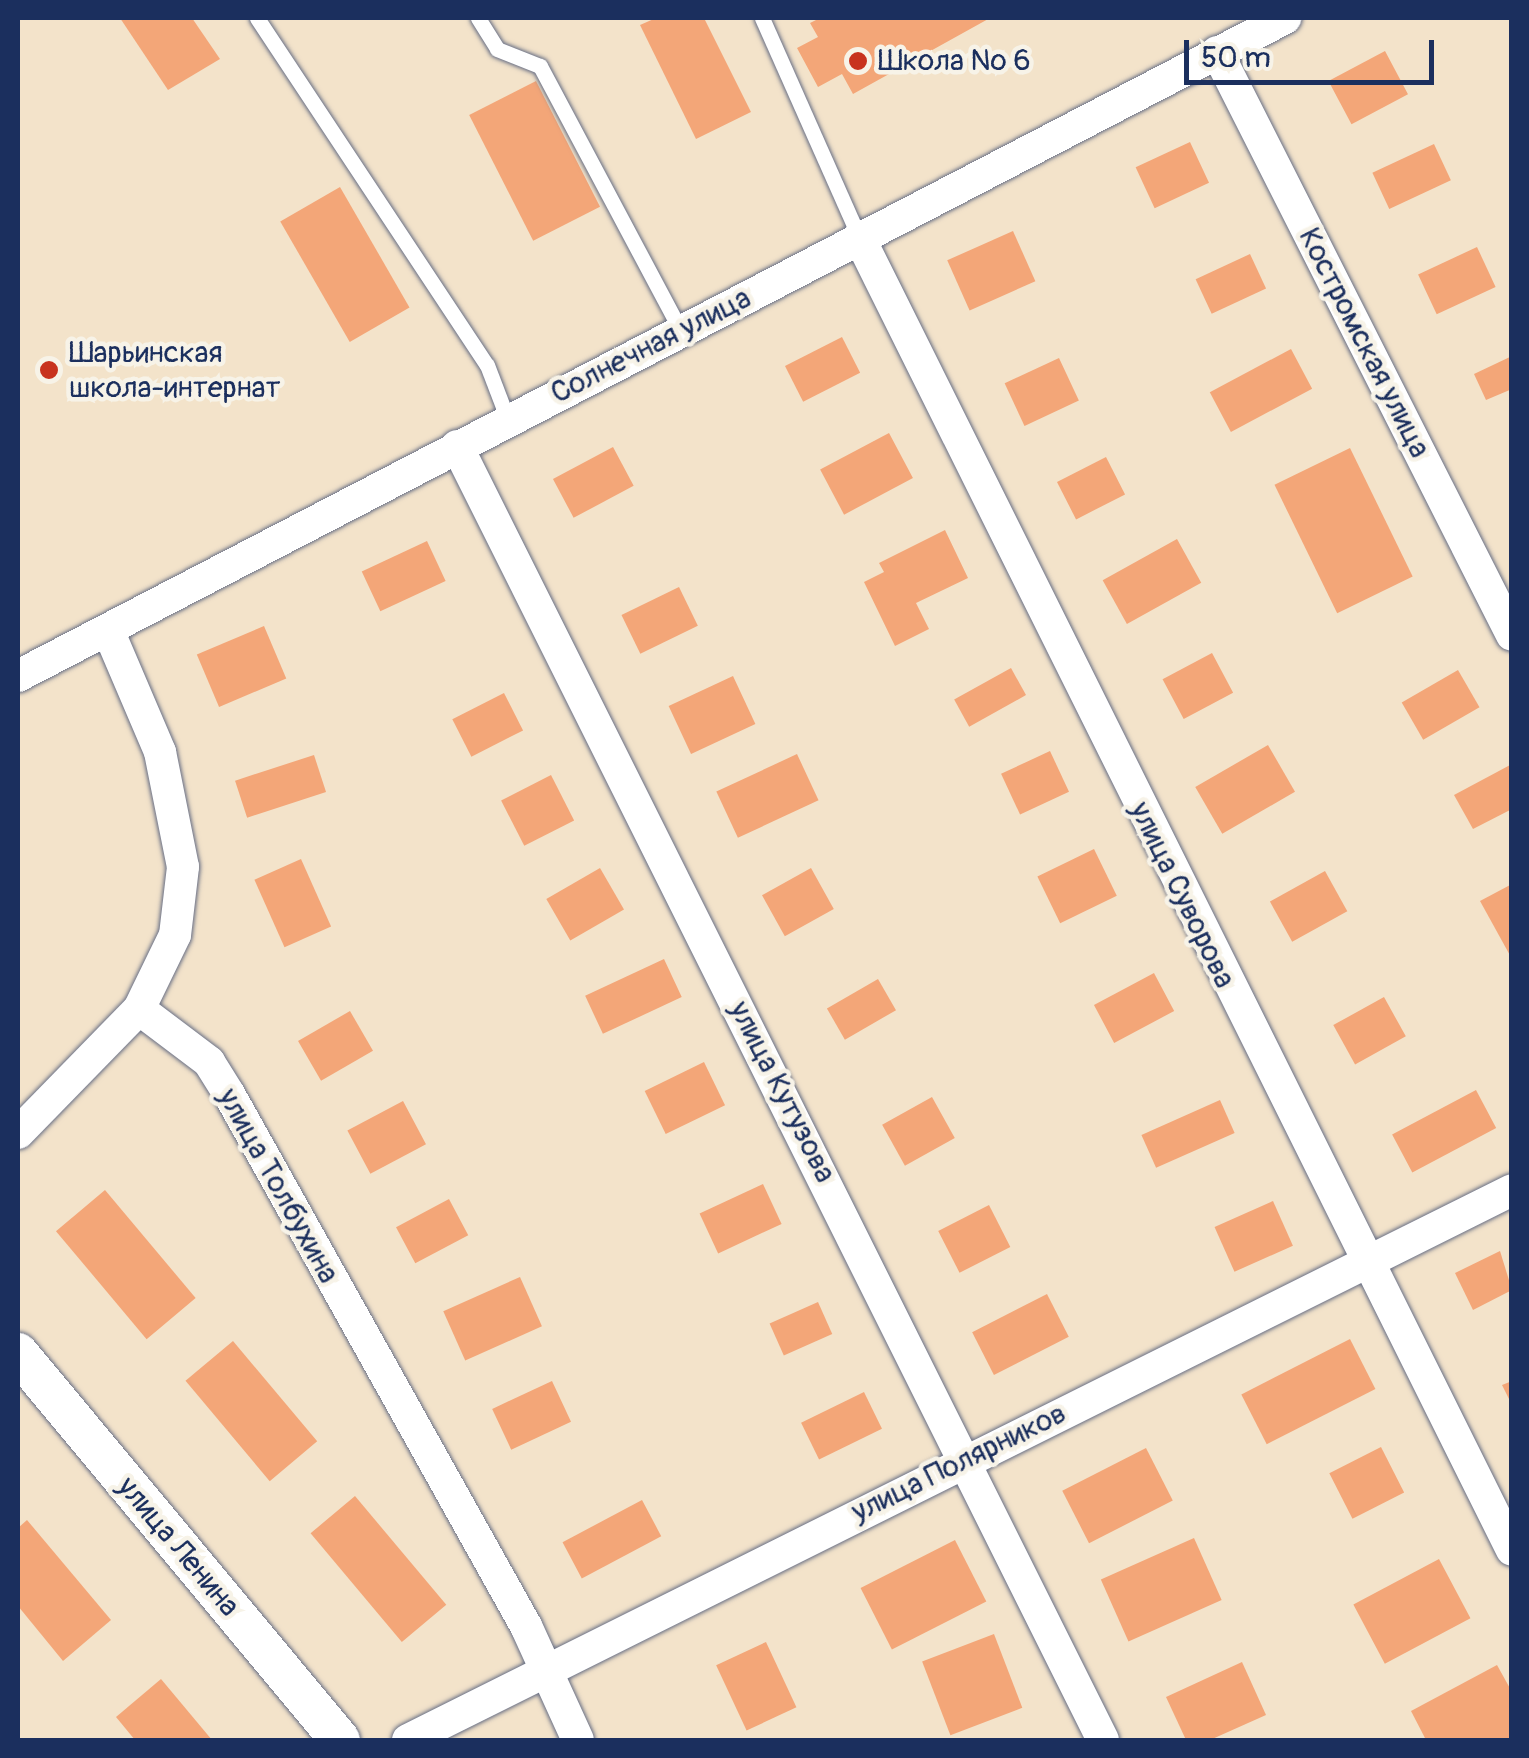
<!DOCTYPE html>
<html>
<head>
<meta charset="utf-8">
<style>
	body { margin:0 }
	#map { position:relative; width:1529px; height:1758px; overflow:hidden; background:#f3e3ca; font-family:Pangolin,sans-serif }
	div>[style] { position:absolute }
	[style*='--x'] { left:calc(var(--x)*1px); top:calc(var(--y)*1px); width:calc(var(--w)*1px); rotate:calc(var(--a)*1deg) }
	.building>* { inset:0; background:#f3a678; transform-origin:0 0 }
	.roads { filter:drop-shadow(0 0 2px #676e84) drop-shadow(0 0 2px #676e84) }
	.service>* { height:15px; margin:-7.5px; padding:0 7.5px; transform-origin:7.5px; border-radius:7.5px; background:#fff }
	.minor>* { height:32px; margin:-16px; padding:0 16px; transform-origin:16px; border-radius:16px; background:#fff }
	.tertiary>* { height:40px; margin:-20px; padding:0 20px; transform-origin:20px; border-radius:20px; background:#fff }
	.dots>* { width:28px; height:28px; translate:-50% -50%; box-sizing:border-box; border:5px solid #f7f3e8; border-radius:50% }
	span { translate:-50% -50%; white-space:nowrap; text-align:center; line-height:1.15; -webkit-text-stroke:9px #f7f3e8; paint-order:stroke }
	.poi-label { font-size:30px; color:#1b2f5e }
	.left { translate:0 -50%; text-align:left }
	.street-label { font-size:30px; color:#1b2f5e }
	.frame { position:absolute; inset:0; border:20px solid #1b2f5e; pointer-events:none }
	.scale { position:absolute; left:1184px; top:40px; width:250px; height:45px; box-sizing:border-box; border:5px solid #1b2f5e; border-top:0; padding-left:12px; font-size:30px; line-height:35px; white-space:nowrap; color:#1b2f5e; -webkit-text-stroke:8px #f7f3e8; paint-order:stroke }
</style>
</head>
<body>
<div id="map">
	<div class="building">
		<i style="clip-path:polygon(120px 18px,192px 18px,220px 59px,168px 90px)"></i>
		<i style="clip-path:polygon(656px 18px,704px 18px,751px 112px,696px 139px,640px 25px)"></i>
		<i style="clip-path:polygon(820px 18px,990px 18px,853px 94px,842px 74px,818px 87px,797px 48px,818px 37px,810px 23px)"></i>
		<i style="left:1385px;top:51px;width:49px;height:64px;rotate:62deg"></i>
		<i style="left:536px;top:81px;width:141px;height:75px;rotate:63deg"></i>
		<i style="left:1190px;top:142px;width:45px;height:60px;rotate:65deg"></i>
		<i style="left:1434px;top:144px;width:40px;height:68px;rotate:65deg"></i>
		<i style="left:340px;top:187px;width:139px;height:69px;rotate:60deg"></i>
		<i style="left:1013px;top:231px;width:55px;height:72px;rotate:66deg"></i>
		<i style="left:1477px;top:247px;width:44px;height:65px;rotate:65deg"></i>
		<i style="left:1250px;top:254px;width:38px;height:60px;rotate:65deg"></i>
		<i style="left:842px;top:337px;width:40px;height:64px;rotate:63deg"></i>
		<i style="left:1291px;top:349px;width:45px;height:92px;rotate:62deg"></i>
		<i style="clip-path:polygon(1512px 356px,1512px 389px,1486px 400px,1474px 374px)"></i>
		<i style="left:1059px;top:358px;width:47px;height:60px;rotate:65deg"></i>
		<i style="left:889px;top:433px;width:51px;height:78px;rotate:62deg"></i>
		<i style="left:613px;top:447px;width:44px;height:68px;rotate:62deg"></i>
		<i style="left:1350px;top:448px;width:143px;height:84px;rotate:64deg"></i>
		<i style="left:1106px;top:457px;width:42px;height:55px;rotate:63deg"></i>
		<i style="clip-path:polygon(945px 530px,968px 578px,916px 603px,929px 629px,895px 646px,864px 582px,884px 572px,879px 563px)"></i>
		<i style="left:1177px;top:539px;width:50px;height:85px;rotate:61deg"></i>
		<i style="left:427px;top:541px;width:44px;height:72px;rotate:65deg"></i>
		<i style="left:679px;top:587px;width:43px;height:64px;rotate:64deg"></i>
		<i style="left:264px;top:626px;width:57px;height:73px;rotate:67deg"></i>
		<i style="left:1212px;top:653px;width:45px;height:56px;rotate:62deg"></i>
		<i style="left:1011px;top:668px;width:31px;height:65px;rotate:61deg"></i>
		<i style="left:1458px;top:670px;width:43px;height:65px;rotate:60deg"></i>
		<i style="left:733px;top:676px;width:53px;height:71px;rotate:65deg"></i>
		<i style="left:504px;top:693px;width:42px;height:58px;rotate:63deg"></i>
		<i style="left:1268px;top:745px;width:54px;height:84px;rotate:60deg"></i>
		<i style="left:1050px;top:751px;width:45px;height:54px;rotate:65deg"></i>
		<i style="left:797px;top:754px;width:51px;height:89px;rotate:65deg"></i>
		<i style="left:314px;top:755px;width:39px;height:83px;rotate:72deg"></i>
		<i style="clip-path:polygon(1512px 764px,1512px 809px,1473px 829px,1454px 795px)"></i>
		<i style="left:551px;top:775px;width:51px;height:56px;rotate:63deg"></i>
		<i style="left:1094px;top:849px;width:52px;height:63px;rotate:64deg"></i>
		<i style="left:301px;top:859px;width:74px;height:51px;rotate:66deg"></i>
		<i style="left:600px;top:868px;width:48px;height:62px;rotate:60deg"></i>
		<i style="left:811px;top:868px;width:47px;height:56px;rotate:61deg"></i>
		<i style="left:1325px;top:871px;width:46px;height:63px;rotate:61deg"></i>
		<i style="clip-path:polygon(1512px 884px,1512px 959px,1480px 901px)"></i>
		<i style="left:664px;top:959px;width:42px;height:87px;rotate:65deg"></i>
		<i style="left:1154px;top:973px;width:43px;height:68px;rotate:62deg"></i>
		<i style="left:878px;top:979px;width:36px;height:59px;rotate:60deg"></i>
		<i style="left:1384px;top:997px;width:45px;height:58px;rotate:61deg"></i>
		<i style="left:350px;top:1011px;width:46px;height:60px;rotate:60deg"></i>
		<i style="left:704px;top:1062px;width:48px;height:66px;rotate:64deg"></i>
		<i style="left:1476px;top:1090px;width:43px;height:95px;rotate:62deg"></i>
		<i style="left:932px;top:1097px;width:47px;height:57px;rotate:61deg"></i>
		<i style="left:1220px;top:1100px;width:36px;height:86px;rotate:66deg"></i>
		<i style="left:403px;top:1101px;width:49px;height:63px;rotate:62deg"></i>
		<i style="left:763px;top:1184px;width:44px;height:70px;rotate:65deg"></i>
		<i style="left:105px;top:1190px;width:141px;height:64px;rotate:50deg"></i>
		<i style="left:449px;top:1199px;width:41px;height:60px;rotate:62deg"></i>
		<i style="left:1273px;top:1201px;width:49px;height:64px;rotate:66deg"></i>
		<i style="left:989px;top:1205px;width:47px;height:57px;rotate:63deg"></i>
		<i style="clip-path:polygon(1500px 1251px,1512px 1290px,1473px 1310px,1455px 1273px)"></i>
		<i style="left:520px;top:1277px;width:54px;height:84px;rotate:66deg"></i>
		<i style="left:1047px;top:1294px;width:48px;height:84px;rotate:63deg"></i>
		<i style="left:818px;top:1302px;width:35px;height:53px;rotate:66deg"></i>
		<i style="left:1350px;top:1339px;width:56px;height:122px;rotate:63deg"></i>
		<i style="left:233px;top:1341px;width:131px;height:62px;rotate:50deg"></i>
		<i style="left:552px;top:1381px;width:45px;height:66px;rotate:65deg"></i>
		<i style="clip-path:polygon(1512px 1381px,1512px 1405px,1502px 1385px)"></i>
		<i style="left:864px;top:1392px;width:41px;height:70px;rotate:64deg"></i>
		<i style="left:1381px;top:1447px;width:51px;height:58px;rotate:63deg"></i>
		<i style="left:1146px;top:1448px;width:59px;height:94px;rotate:63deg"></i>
		<i style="left:355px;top:1496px;width:142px;height:58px;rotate:50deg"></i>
		<i style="left:642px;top:1500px;width:41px;height:90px;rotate:62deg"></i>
		<i style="clip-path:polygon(27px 1520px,111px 1620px,63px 1661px,18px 1606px,18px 1528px)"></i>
		<i style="left:1194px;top:1538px;width:68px;height:102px;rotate:66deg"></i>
		<i style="left:955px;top:1540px;width:69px;height:106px;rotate:63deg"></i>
		<i style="left:1439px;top:1559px;width:67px;height:97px;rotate:62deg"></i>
		<i style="left:994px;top:1634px;width:79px;height:77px;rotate:69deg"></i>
		<i style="left:766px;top:1642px;width:72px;height:55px;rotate:65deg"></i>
		<i style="clip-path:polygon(1242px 1662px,1266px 1715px,1210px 1740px,1186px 1740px,1166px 1697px)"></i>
		<i style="clip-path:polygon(1497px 1665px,1512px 1692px,1512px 1740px,1426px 1740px,1411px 1711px)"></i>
		<i style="clip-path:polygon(161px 1679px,212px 1740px,135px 1740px,116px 1717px)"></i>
	</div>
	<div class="roads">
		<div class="service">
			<i style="--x:257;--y:18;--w:416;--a:56.5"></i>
			<i style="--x:487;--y:365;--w:59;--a:69.1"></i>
			<i style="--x:478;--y:18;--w:36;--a:58"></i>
			<i style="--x:497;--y:49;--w:46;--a:21.6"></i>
			<i style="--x:540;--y:66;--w:300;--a:62"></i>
			<i style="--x:762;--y:18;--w:240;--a:66.1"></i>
		</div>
		<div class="minor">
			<i style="--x:1217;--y:52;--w:653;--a:63.16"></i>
			<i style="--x:859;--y:237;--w:1466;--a:63.56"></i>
			<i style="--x:457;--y:446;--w:1446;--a:63.47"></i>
			<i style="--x:108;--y:630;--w:133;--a:66.9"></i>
			<i style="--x:160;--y:752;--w:117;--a:78.7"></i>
			<i style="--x:183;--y:867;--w:68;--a:96.7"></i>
			<i style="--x:175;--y:935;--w:82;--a:115.9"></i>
			<i style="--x:139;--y:1009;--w:88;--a:37.1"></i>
			<i style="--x:209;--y:1062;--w:38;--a:58"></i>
			<i style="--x:229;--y:1094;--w:609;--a:60.83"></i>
			<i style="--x:526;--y:1626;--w:125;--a:65.5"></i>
			<i style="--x:18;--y:676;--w:1428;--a:-27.44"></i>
			<i style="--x:18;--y:1133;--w:173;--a:-45.7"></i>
			<i style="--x:408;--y:1740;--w:1233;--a:-26.48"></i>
		</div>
		<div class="tertiary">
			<i style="--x:18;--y:1353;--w:503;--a:50.24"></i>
		</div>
	</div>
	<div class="dots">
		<i style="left:858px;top:61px;background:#c8321e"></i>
		<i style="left:49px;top:370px;background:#c8321e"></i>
	</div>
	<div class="poi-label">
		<span class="left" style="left:878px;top:61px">Школа № 6</span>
		<span class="left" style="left:69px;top:370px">Шарьинская<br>школа-интернат</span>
	</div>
	<div class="street-label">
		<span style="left:1364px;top:343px;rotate:63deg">Костромская улица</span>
		<span style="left:651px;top:346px;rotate:-27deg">Солнечная улица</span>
		<span style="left:1182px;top:895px;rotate:64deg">улица Суворова</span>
		<span style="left:782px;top:1092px;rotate:63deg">улица Кутузова</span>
		<span style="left:278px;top:1186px;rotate:61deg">улица Толбухина</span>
		<span style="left:959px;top:1463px;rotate:-26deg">улица Полярников</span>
		<span style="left:178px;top:1547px;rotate:50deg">улица Ленина</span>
	</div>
	<div class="frame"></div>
	<div class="scale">50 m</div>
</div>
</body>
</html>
